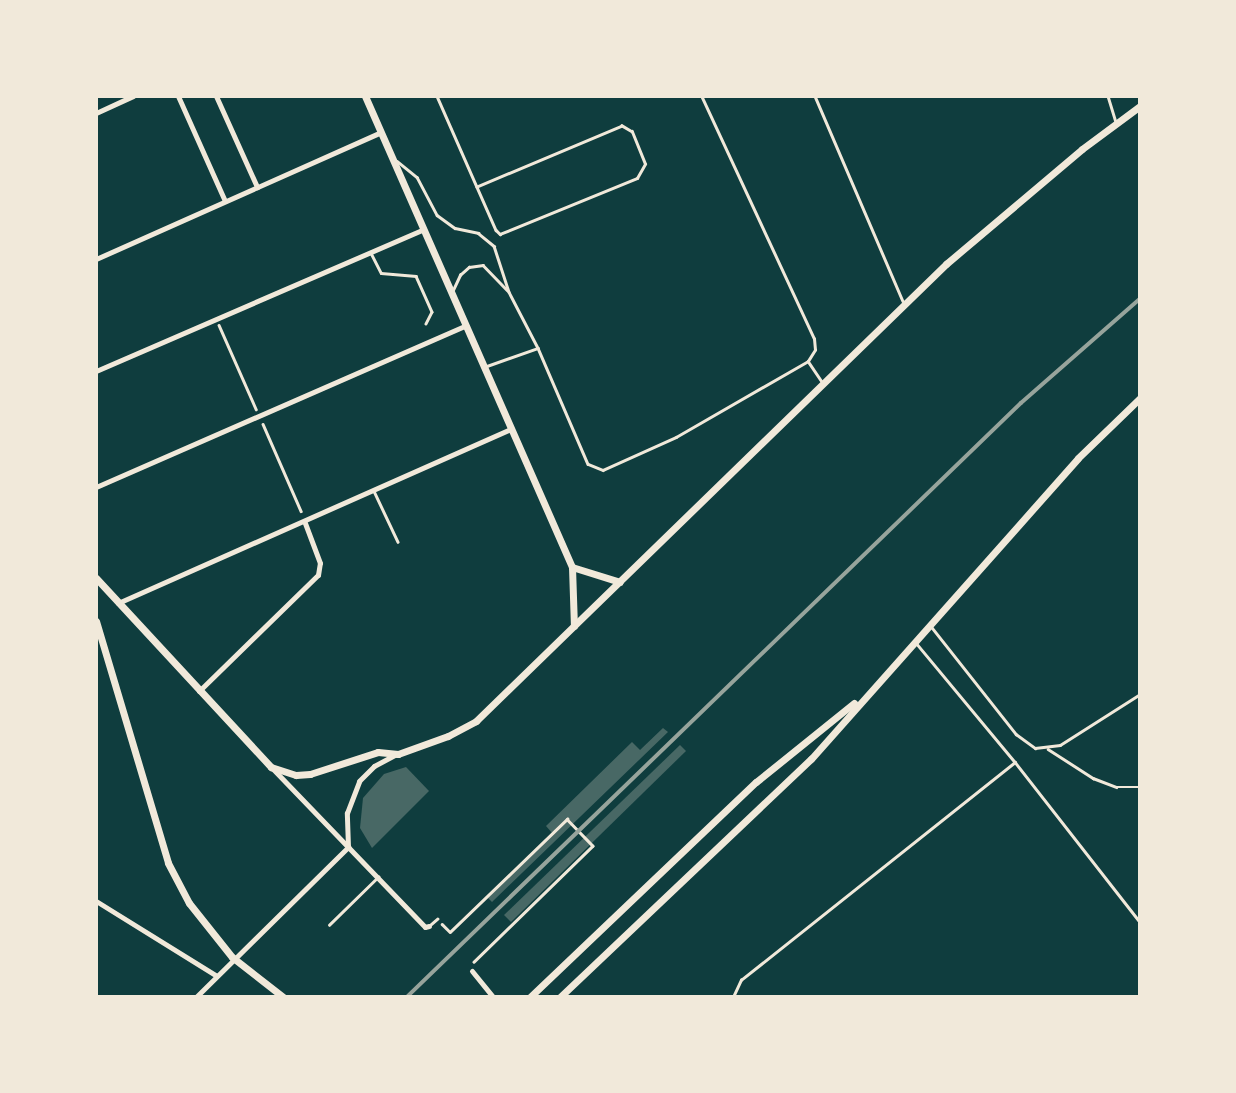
<!DOCTYPE html>
<html>
<head>
<meta charset="utf-8">
<style>
	body { margin:0 }
	#map { position:relative; width:1236px; height:1093px; overflow:hidden; background:#0f3d3e; font-family:Rubik,sans-serif }
	div>[style] { position:absolute }
	[style*='--x'] { left:calc(var(--x)*1px); top:calc(var(--y)*1px); width:calc(var(--w)*1px); rotate:calc(var(--a)*1deg) }
	.building>* { inset:0; background:#486865 }
	.path>* { height:2.5px; margin:-1.25px; padding:0 1.25px; transform-origin:1.25px; border-radius:1.25px; background:#f1e9da }
	.service>* { height:2.5px; margin:-1.25px; padding:0 1.25px; transform-origin:1.25px; border-radius:1.25px; background:#f1e9da }
	.minor>* { height:5px; margin:-2.5px; padding:0 2.5px; transform-origin:2.5px; border-radius:2.5px; background:#f1e9da }
	.secondary>* { height:7px; margin:-3.5px; padding:0 3.5px; transform-origin:3.5px; border-radius:3.5px; background:#f1e9da }
	.rail>* { height:3.5px; margin:-1.75px; padding:0 1.75px; transform-origin:1.75px; border-radius:1.75px; background:#97a49c }
	span { translate:-50% -50%; white-space:nowrap; text-align:center; line-height:1.15; -webkit-text-stroke:6px #f1e9da; paint-order:stroke }
	.frame { position:absolute; inset:0; border:98px solid #f1e9da; pointer-events:none }
</style>
</head>
<body>
<div id="map">
	<div class="building">
		<i style="clip-path:polygon(663px 728px,668px 732px,492px 902px,488px 898px,553px 834px,546px 826px,632px 742px,640px 750px)"></i>
		<i style="clip-path:polygon(680px 745px,686px 751px,511px 922px,504px 915px)"></i>
		<i style="clip-path:polygon(406px 767px,429px 791px,372px 848px,360px 828px,363px 798px,384px 774px)"></i>
	</div>
	<div class="path">
		<i style="--x:219;--y:325;--w:92;--a:66.2"></i>
		<i style="--x:263;--y:424;--w:95;--a:66.4"></i>
		<i style="--x:442;--y:924;--w:11;--a:45"></i>
		<i style="--x:450;--y:932;--w:163;--a:-44"></i>
		<i style="--x:567;--y:819;--w:37;--a:46"></i>
		<i style="--x:593;--y:846;--w:166;--a:135.7"></i>
	</div>
	<div class="service">
		<i style="--x:437;--y:96;--w:99;--a:66.3"></i>
		<i style="--x:477;--y:187;--w:47;--a:66.2"></i>
		<i style="--x:496;--y:230;--w:6;--a:45"></i>
		<i style="--x:500;--y:234;--w:148;--a:-22.2"></i>
		<i style="--x:637;--y:178;--w:16;--a:-60"></i>
		<i style="--x:645;--y:164;--w:35;--a:-112"></i>
		<i style="--x:632;--y:132;--w:12;--a:-149"></i>
		<i style="--x:622;--y:126;--w:157;--a:157.2"></i>
		<i style="--x:815;--y:96;--w:223;--a:66.8"></i>
		<i style="--x:1108;--y:96;--w:28;--a:73"></i>
		<i style="--x:397;--y:161;--w:26;--a:39"></i>
		<i style="--x:417;--y:177;--w:43;--a:62.2"></i>
		<i style="--x:437;--y:215;--w:22;--a:36"></i>
		<i style="--x:455;--y:228;--w:24;--a:12"></i>
		<i style="--x:478;--y:233;--w:21;--a:39"></i>
		<i style="--x:494;--y:246;--w:48;--a:71.9"></i>
		<i style="--x:509;--y:292;--w:61;--a:62.6"></i>
		<i style="--x:371;--y:253;--w:22;--a:63"></i>
		<i style="--x:381;--y:273;--w:35;--a:5"></i>
		<i style="--x:416;--y:276;--w:39;--a:66"></i>
		<i style="--x:432;--y:312;--w:13;--a:117"></i>
		<i style="--x:453;--y:290;--w:17;--a:-65"></i>
		<i style="--x:460;--y:275;--w:12;--a:-42"></i>
		<i style="--x:469;--y:267;--w:14;--a:-8"></i>
		<i style="--x:483;--y:265;--w:35;--a:46"></i>
		<i style="--x:808;--y:361;--w:25;--a:56"></i>
		<i style="--x:484;--y:367;--w:57;--a:-19.4"></i>
		<i style="--x:538;--y:348;--w:126;--a:66.7"></i>
		<i style="--x:588;--y:464;--w:16;--a:22"></i>
		<i style="--x:603;--y:470;--w:80;--a:-24.3"></i>
		<i style="--x:676;--y:437;--w:152;--a:-29.9"></i>
		<i style="--x:808;--y:361;--w:13;--a:-58"></i>
		<i style="--x:815;--y:350;--w:11;--a:-95"></i>
		<i style="--x:814;--y:339;--w:268;--a:-114.9"></i>
		<i style="--x:374;--y:491;--w:56;--a:64.8"></i>
		<i style="--x:930;--y:625;--w:139;--a:51.7"></i>
		<i style="--x:1016;--y:734;--w:24;--a:36"></i>
		<i style="--x:1035;--y:748;--w:25;--a:-7"></i>
		<i style="--x:1060;--y:745;--w:95;--a:-32.5"></i>
		<i style="--x:917;--y:644;--w:153;--a:50.3"></i>
		<i style="--x:1048;--y:749;--w:54;--a:32.8"></i>
		<i style="--x:1093;--y:778;--w:25;--a:21"></i>
		<i style="--x:1116;--y:787;--w:24;--a:0"></i>
		<i style="--x:329;--y:925;--w:69;--a:-44.4"></i>
		<i style="--x:429;--y:926;--w:11;--a:-41"></i>
		<i style="--x:733;--y:997;--w:19;--a:-65"></i>
		<i style="--x:741;--y:980;--w:350;--a:-38.5"></i>
		<i style="--x:1015;--y:762;--w:203;--a:52"></i>
	</div>
	<div class="minor">
		<i style="--x:178;--y:96;--w:115;--a:65.9"></i>
		<i style="--x:216;--y:96;--w:100;--a:65.7"></i>
		<i style="--x:96;--y:113;--w:41;--a:-24.7"></i>
		<i style="--x:96;--y:259;--w:312;--a:-24"></i>
		<i style="--x:96;--y:371;--w:357;--a:-23.4"></i>
		<i style="--x:96;--y:487;--w:404;--a:-23.6"></i>
		<i style="--x:118;--y:603;--w:430;--a:-23.9"></i>
		<i style="--x:199;--y:691;--w:166;--a:-44.3"></i>
		<i style="--x:318;--y:575;--w:12;--a:-81"></i>
		<i style="--x:320;--y:563;--w:43;--a:-110.6"></i>
		<i style="--x:273;--y:769;--w:219;--a:46.1"></i>
		<i style="--x:425;--y:927;--w:4;--a:-14"></i>
		<i style="--x:348;--y:847;--w:34;--a:-92"></i>
		<i style="--x:347;--y:813;--w:34;--a:-69"></i>
		<i style="--x:359;--y:781;--w:21;--a:-45"></i>
		<i style="--x:374;--y:766;--w:26;--a:-28"></i>
		<i style="--x:96;--y:901;--w:142;--a:31.8"></i>
		<i style="--x:472;--y:971;--w:33;--a:51"></i>
		<i style="--x:196;--y:997;--w:214;--a:-44.6"></i>
	</div>
	<div class="secondary">
		<i style="--x:365;--y:96;--w:514;--a:66.27"></i>
		<i style="--x:572;--y:567;--w:59;--a:88.1"></i>
		<i style="--x:572;--y:567;--w:50;--a:17.4"></i>
		<i style="--x:96;--y:578;--w:258;--a:47.2"></i>
		<i style="--x:271;--y:767;--w:26;--a:18"></i>
		<i style="--x:296;--y:775;--w:14;--a:-4"></i>
		<i style="--x:310;--y:774;--w:71;--a:-17.9"></i>
		<i style="--x:378;--y:752;--w:20;--a:6"></i>
		<i style="--x:398;--y:754;--w:53;--a:-19.8"></i>
		<i style="--x:448;--y:736;--w:32;--a:-28"></i>
		<i style="--x:476;--y:721;--w:656;--a:-44.2"></i>
		<i style="--x:946;--y:264;--w:178;--a:-40.2"></i>
		<i style="--x:1082;--y:149;--w:72;--a:-36.6"></i>
		<i style="--x:96;--y:621;--w:252;--a:73.4"></i>
		<i style="--x:168;--y:863;--w:45;--a:62.3"></i>
		<i style="--x:189;--y:903;--w:69;--a:51.5"></i>
		<i style="--x:232;--y:957;--w:65;--a:38.1"></i>
		<i style="--x:530;--y:997;--w:312;--a:-43.6"></i>
		<i style="--x:756;--y:782;--w:126;--a:-38.9"></i>
		<i style="--x:560;--y:997;--w:346;--a:-43.5"></i>
		<i style="--x:811;--y:759;--w:402;--a:-48.4"></i>
		<i style="--x:1078;--y:458;--w:86;--a:-44.1"></i>
	</div>
	<div class="rail">
		<i style="--x:407;--y:997;--w:854;--a:-44.05"></i>
		<i style="--x:1021;--y:403;--w:158;--a:-41.2"></i>
	</div>
	<div class="frame"></div>
</div>
</body>
</html>
